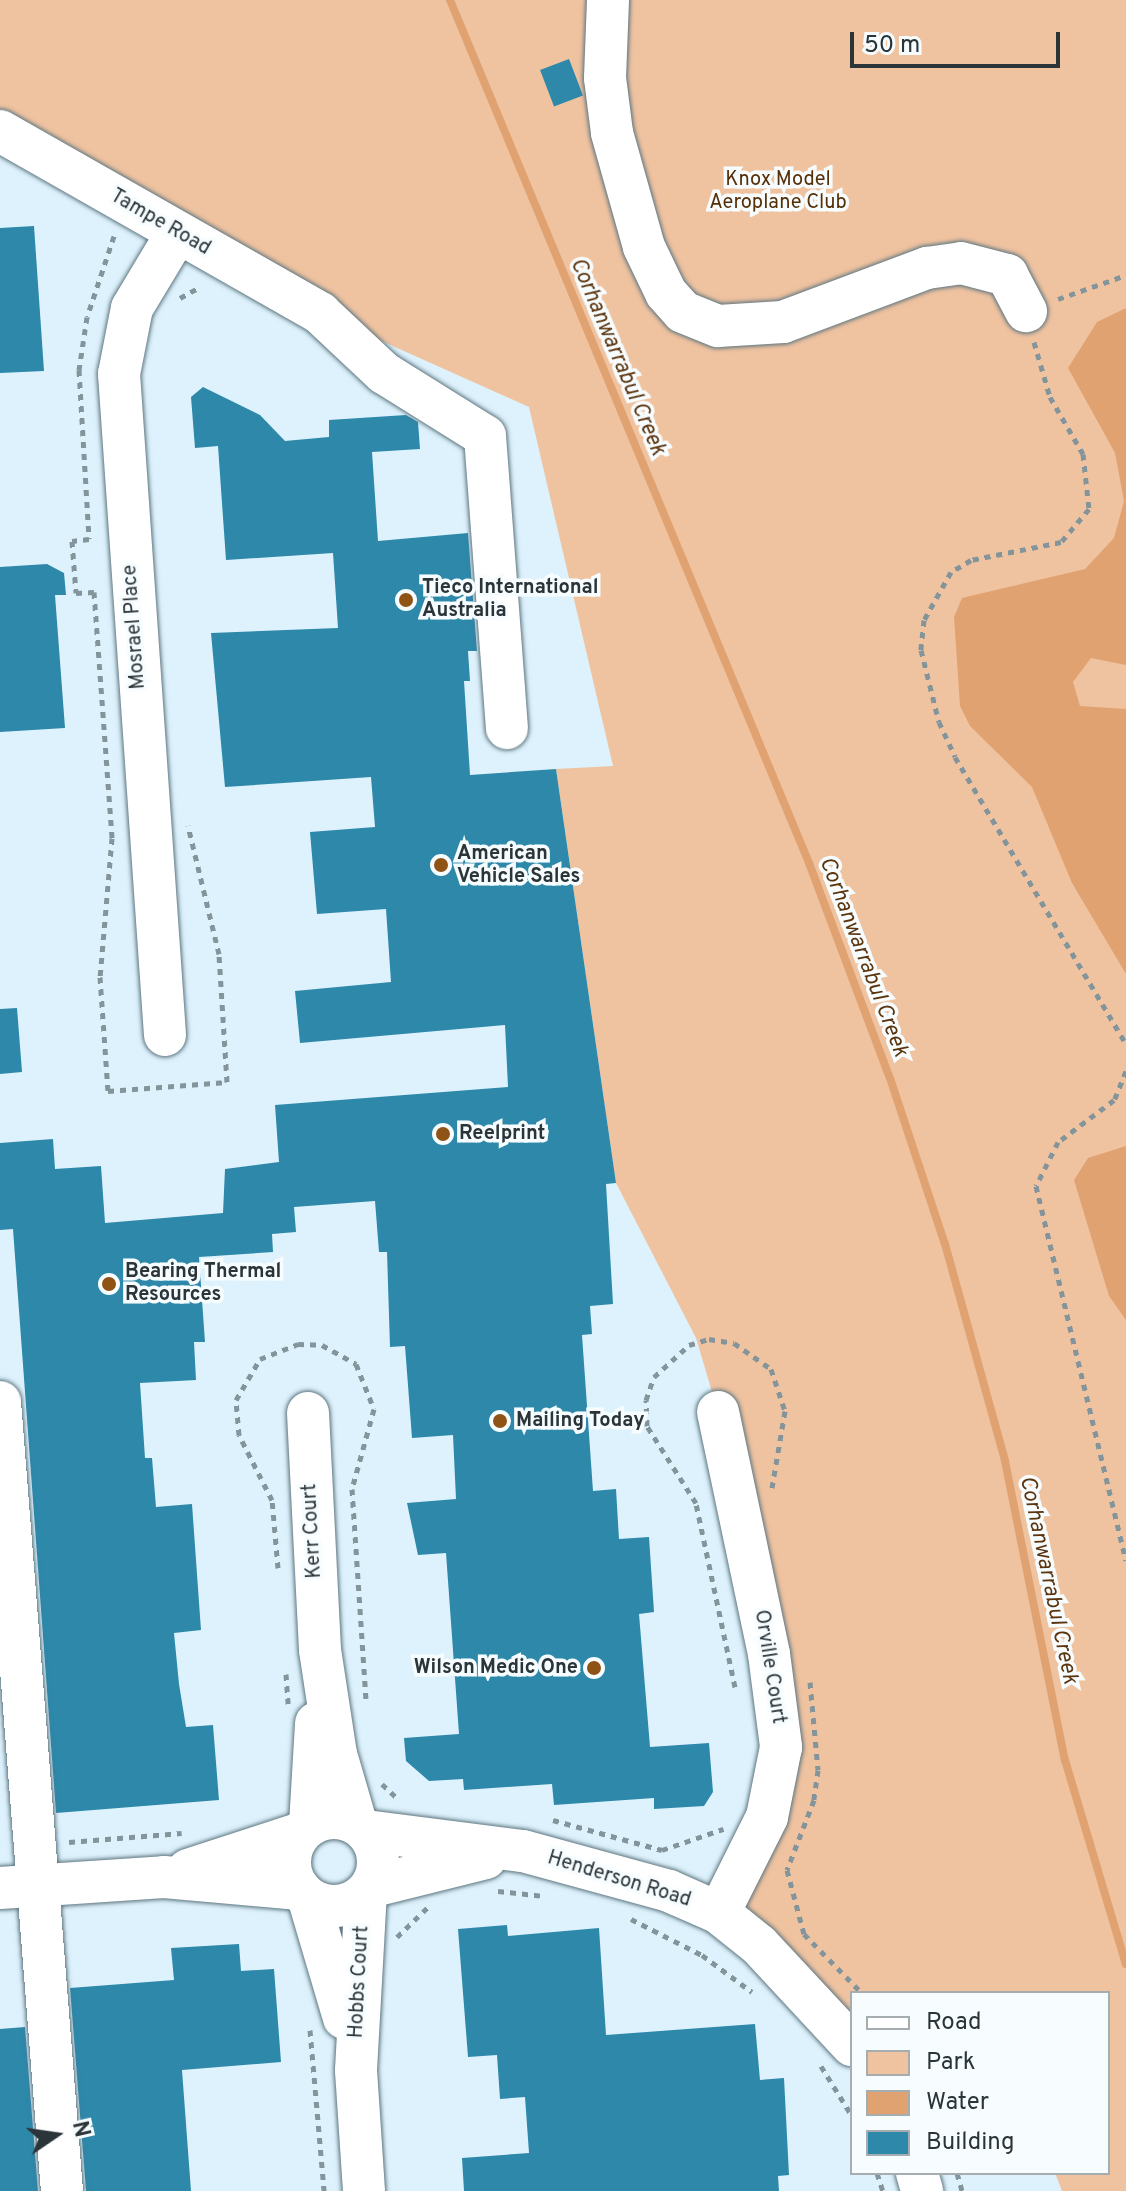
<!DOCTYPE html>
<html>
<head>
<meta charset="utf-8">
<style>
	body { margin:0 }
	#map { position:relative; width:1126px; height:2191px; overflow:hidden; background:#ddf2fc; font-family:Overpass,sans-serif }
	div>[style] { position:absolute }
	[style*='--x'] { left:calc(var(--x)*1px); top:calc(var(--y)*1px); width:calc(var(--w)*1px); rotate:calc(var(--a)*1deg) }
	.green>* { inset:0; background:#f0c3a0 }
	.water>* { inset:0; background:#e0a271 }
	.stream>* { height:8px; margin:-4px; padding:0 4px; transform-origin:4px; border-radius:4px; background:#e0a271 }
	.building>* { inset:0; background:#2d88aa; transform-origin:0 0 }
	.path>* { height:5px; margin-top:-2.5px; transform-origin:0; background:repeating-linear-gradient(90deg,#84949b 0 6px,transparent 0 12px) }
	.roads { filter:drop-shadow(0 0 2px #5e7681) drop-shadow(0 0 2px #5e7681) }
	.minor>* { height:42px; margin:-21px; padding:0 21px; transform-origin:21px; border-radius:21px; background:#fff }
	.minor>.ring { margin:-21px; padding:0; box-sizing:content-box; background:none; border:42px solid #fff; border-radius:50% }
	.dots>* { width:22px; height:22px; translate:-50% -50%; box-sizing:border-box; border:4px solid #f7fdff; border-radius:50% }
	span { translate:-50% -50%; white-space:nowrap; text-align:center; line-height:1.15; -webkit-text-stroke:7px #f7fdff; paint-order:stroke }
	.park-label { font-size:20px; color:#572f07 }
	.street-label { font-size:20px; color:#2a3439 }
	.poi-label { font-size:20px; color:#2a3439; font-weight:700 }
	.left { translate:0 -50%; text-align:left }
	.right { translate:-100% -50%; text-align:right }
	.water-label { font-size:22px; color:#5c340e; font-style:italic }
	.legend { position:absolute; left:850px; top:1991px; width:260px; height:184px; box-sizing:border-box; background:#f7fdff; border:2px solid #a5adb0; margin:0; padding:10px 14px; list-style:none; font-size:24px; color:#2a3439 }
	.legend li { display:flex; align-items:center; gap:16px; height:40px }
	.legend b { width:40px; border:2px solid #a5adb0 }
	.north { position:absolute; left:16px; top:2095px; width:80px; height:80px; -webkit-text-stroke:6px #f7fdff; paint-order:stroke; rotate:77deg; font-size:22px; font-weight:700; line-height:32px; text-align:center; color:#2a3439 }
	.north::after { content:''; display:block; margin:auto; width:28px; height:36px; background:#2a3439; clip-path:polygon(50% 0,100% 100%,50% 72%,0 100%) }
	.scale { position:absolute; left:850px; top:32px; width:210px; height:36px; box-sizing:border-box; border:4px solid #2a3439; border-top:0; padding-left:10px; font-size:24px; line-height:28px; white-space:nowrap; color:#2a3439; -webkit-text-stroke:6px #f7fdff; paint-order:stroke }
</style>
</head>
<body>
<div id="map">
	<div class="green">
		<i style="clip-path:polygon(0 0,1126px 0,1126px 2191px,1062px 2191px,1055px 2173px,1108px 2173px,1108px 1993px,852px 1993px,852px 2045px,719px 1913px,777px 1784px,718px 1412px,696px 1338px,616px 1183px,556px 769px,613px 766px,529px 407px,319px 313px,0 131px)"></i>
	</div>
	<div class="water">
		<i style="clip-path:polygon(1126px 308px,1126px 665px,1091px 658px,1073px 682px,1080px 706px,1126px 709px,1126px 974px,1072px 883px,1032px 787px,970px 726px,960px 706px,954px 617px,962px 598px,1085px 569px,1114px 538px,1124px 501px,1115px 453px,1068px 368px,1097px 322px)"></i>
		<i style="clip-path:polygon(1126px 1146px,1126px 1320px,1109px 1296px,1074px 1180px,1088px 1158px)"></i>
	</div>
	<div class="stream">
		<i style="--x:450;--y:0;--w:935;--a:67.41"></i>
		<i style="--x:809;--y:863;--w:230;--a:69.4"></i>
		<i style="--x:890;--y:1078;--w:175;--a:71.7"></i>
		<i style="--x:945;--y:1244;--w:225;--a:74.5"></i>
		<i style="--x:1005;--y:1461;--w:305;--a:78.7"></i>
		<i style="--x:1065;--y:1760;--w:213;--a:73.4"></i>
	</div>
	<div class="building">
		<i style="left:569px;top:59px;width:39px;height:31px;rotate:69deg"></i>
		<i style="clip-path:polygon(34px 226px,44px 371px,0 373px,0 228px)"></i>
		<i style="clip-path:polygon(203px 387px,260px 415px,285px 441px,329px 437px,329px 420px,406px 415px,418px 422px,420px 449px,372px 452px,378px 541px,468px 533px,477px 651px,468px 651px,470px 681px,464px 681px,470px 775px,556px 769px,616px 1183px,606px 1184px,613px 1304px,590px 1306px,592px 1334px,582px 1335px,593px 1491px,616px 1489px,619px 1539px,649px 1537px,654px 1612px,639px 1614px,650px 1747px,709px 1743px,713px 1792px,704px 1806px,654px 1809px,654px 1798px,554px 1805px,552px 1784px,464px 1790px,463px 1779px,429px 1781px,406px 1761px,404px 1738px,459px 1734px,446px 1553px,418px 1555px,407px 1503px,456px 1499px,453px 1435px,412px 1438px,405px 1346px,390px 1347px,387px 1252px,379px 1252px,375px 1201px,294px 1207px,296px 1232px,272px 1234px,273px 1252px,199px 1257px,205px 1342px,194px 1342px,196px 1380px,140px 1383px,145px 1458px,152px 1458px,156px 1507px,192px 1504px,201px 1630px,174px 1633px,179px 1684px,186px 1727px,213px 1725px,219px 1800px,56px 1813px,13px 1229px,0 1230px,0 1143px,53px 1139px,55px 1169px,101px 1166px,105px 1223px,223px 1213px,225px 1169px,279px 1162px,275px 1105px,508px 1087px,505px 1025px,300px 1043px,295px 991px,391px 982px,386px 909px,317px 914px,310px 832px,375px 827px,371px 777px,225px 787px,211px 633px,338px 628px,333px 553px,226px 560px,218px 446px,195px 448px,191px 397px)"></i>
		<i style="clip-path:polygon(47px 564px,64px 573px,66px 595px,55px 595px,65px 728px,0 732px,0 567px)"></i>
		<i style="clip-path:polygon(17px 1008px,22px 1072px,0 1074px,0 1009px)"></i>
		<i style="clip-path:polygon(507px 1925px,508px 1936px,599px 1928px,606px 2035px,755px 2024px,760px 2080px,784px 2078px,789px 2175px,778px 2176px,779px 2191px,464px 2191px,462px 2158px,529px 2153px,525px 2097px,500px 2099px,497px 2055px,468px 2057px,458px 1929px)"></i>
		<i style="clip-path:polygon(239px 1944px,241px 1971px,274px 1969px,281px 2062px,182px 2070px,191px 2191px,86px 2191px,70px 1988px,174px 1980px,171px 1948px)"></i>
		<i style="clip-path:polygon(25px 2027px,38px 2191px,0 2191px,0 2029px)"></i>
	</div>
	<div class="path">
		<i style="--x:114;--y:236;--w:85;--a:108.4"></i>
		<i style="--x:87;--y:317;--w:54;--a:98.6"></i>
		<i style="--x:79;--y:370;--w:169;--a:86.6"></i>
		<i style="--x:89;--y:539;--w:17;--a:173"></i>
		<i style="--x:72;--y:541;--w:52;--a:85.6"></i>
		<i style="--x:76;--y:593;--w:18;--a:-3"></i>
		<i style="--x:94;--y:592;--w:247;--a:85.8"></i>
		<i style="--x:112;--y:838;--w:140;--a:94.9"></i>
		<i style="--x:100;--y:977;--w:114;--a:86"></i>
		<i style="--x:108;--y:1091;--w:119;--a:-4.3"></i>
		<i style="--x:227;--y:1082;--w:128;--a:-93.6"></i>
		<i style="--x:219;--y:954;--w:132;--a:-103.6"></i>
		<i style="--x:180;--y:298;--w:23;--a:-29"></i>
		<i style="--x:1058;--y:299;--w:72;--a:-19.4"></i>
		<i style="--x:1034;--y:342;--w:57;--a:73.8"></i>
		<i style="--x:1050;--y:397;--w:66;--a:59.9"></i>
		<i style="--x:1083;--y:454;--w:55;--a:83.8"></i>
		<i style="--x:1089;--y:509;--w:43;--a:130.3"></i>
		<i style="--x:1061;--y:542;--w:92;--a:168.7"></i>
		<i style="--x:971;--y:560;--w:23;--a:149"></i>
		<i style="--x:951;--y:572;--w:55;--a:119.4"></i>
		<i style="--x:924;--y:620;--w:30;--a:96"></i>
		<i style="--x:921;--y:650;--w:74;--a:76"></i>
		<i style="--x:939;--y:722;--w:38;--a:65"></i>
		<i style="--x:955;--y:757;--w:334;--a:59.2"></i>
		<i style="--x:1126;--y:1071;--w:31;--a:112"></i>
		<i style="--x:1114;--y:1100;--w:70;--a:143.1"></i>
		<i style="--x:1058;--y:1142;--w:49;--a:116.6"></i>
		<i style="--x:1036;--y:1186;--w:385;--a:76.5"></i>
		<i style="--x:278;--y:1568;--w:68;--a:-95"></i>
		<i style="--x:272;--y:1500;--w:73;--a:-116.9"></i>
		<i style="--x:239;--y:1435;--w:35;--a:-95"></i>
		<i style="--x:236;--y:1400;--w:48;--a:-59.7"></i>
		<i style="--x:260;--y:1359;--w:41;--a:-21.5"></i>
		<i style="--x:298;--y:1344;--w:24;--a:2"></i>
		<i style="--x:322;--y:1345;--w:39;--a:29"></i>
		<i style="--x:356;--y:1364;--w:48;--a:68.2"></i>
		<i style="--x:374;--y:1409;--w:83;--a:105.4"></i>
		<i style="--x:352;--y:1489;--w:210;--a:86.2"></i>
		<i style="--x:286;--y:1674;--w:30;--a:86"></i>
		<i style="--x:810;--y:1682;--w:88;--a:84.8"></i>
		<i style="--x:818;--y:1770;--w:30;--a:98"></i>
		<i style="--x:814;--y:1800;--w:75;--a:111.1"></i>
		<i style="--x:787;--y:1870;--w:66;--a:75.1"></i>
		<i style="--x:804;--y:1934;--w:83;--a:45.5"></i>
		<i style="--x:735;--y:1687;--w:188;--a:-102"></i>
		<i style="--x:696;--y:1503;--w:91;--a:-122.5"></i>
		<i style="--x:647;--y:1426;--w:26;--a:-92"></i>
		<i style="--x:646;--y:1400;--w:24;--a:-71"></i>
		<i style="--x:654;--y:1377;--w:47;--a:-42.4"></i>
		<i style="--x:689;--y:1345;--w:21;--a:-17"></i>
		<i style="--x:709;--y:1339;--w:25;--a:9"></i>
		<i style="--x:734;--y:1343;--w:45;--a:35.1"></i>
		<i style="--x:771;--y:1369;--w:44;--a:71.6"></i>
		<i style="--x:785;--y:1411;--w:78;--a:99.6"></i>
		<i style="--x:382;--y:1784;--w:22;--a:43"></i>
		<i style="--x:553;--y:1820;--w:113;--a:15.4"></i>
		<i style="--x:662;--y:1850;--w:65;--a:-19"></i>
		<i style="--x:69;--y:1842;--w:113;--a:-4.6"></i>
		<i style="--x:498;--y:1891;--w:46;--a:6.2"></i>
		<i style="--x:631;--y:1919;--w:80;--a:26.9"></i>
		<i style="--x:702;--y:1955;--w:62;--a:36.5"></i>
		<i style="--x:397;--y:1937;--w:42;--a:-44"></i>
		<i style="--x:310;--y:2030;--w:162;--a:85"></i>
		<i style="--x:821;--y:2066;--w:59;--a:58.2"></i>
		<i style="--x:877;--y:2173;--w:19;--a:72"></i>
		<i style="--x:957;--y:2173;--w:19;--a:74"></i>
	</div>
	<div class="roads">
		<div class="minor">
			<i style="--x:608;--y:0;--w:78;--a:92.2"></i>
			<i style="--x:605;--y:78;--w:55;--a:82.7"></i>
			<i style="--x:612;--y:133;--w:118;--a:74.3"></i>
			<i style="--x:644;--y:247;--w:51;--a:64.4"></i>
			<i style="--x:666;--y:293;--w:25;--a:48"></i>
			<i style="--x:683;--y:312;--w:38;--a:22"></i>
			<i style="--x:718;--y:326;--w:65;--a:-3.5"></i>
			<i style="--x:783;--y:322;--w:154;--a:-20.6"></i>
			<i style="--x:927;--y:268;--w:34;--a:-8"></i>
			<i style="--x:961;--y:263;--w:48;--a:14.6"></i>
			<i style="--x:1007;--y:275;--w:41;--a:62.2"></i>
			<i style="--x:0;--y:131;--w:368;--a:29.6"></i>
			<i style="--x:320;--y:313;--w:88;--a:43.2"></i>
			<i style="--x:384;--y:373;--w:119;--a:32"></i>
			<i style="--x:485;--y:436;--w:293;--a:85.7"></i>
			<i style="--x:165;--y:1035;--w:663;--a:-93.98"></i>
			<i style="--x:119;--y:374;--w:67;--a:-78.9"></i>
			<i style="--x:132;--y:308;--w:87;--a:-59"></i>
			<i style="--x:0;--y:1402;--w:791;--a:85.51"></i>
			<i style="--x:718;--y:1412;--w:247;--a:78.1"></i>
			<i style="--x:769;--y:1654;--w:94;--a:82.6"></i>
			<i style="--x:781;--y:1747;--w:71;--a:101.3"></i>
			<i style="--x:767;--y:1817;--w:107;--a:116.6"></i>
			<i style="--x:308;--y:1413;--w:237;--a:87.1"></i>
			<i style="--x:320;--y:1650;--w:105;--a:81.3"></i>
			<i style="--x:336;--y:1754;--w:72;--a:73.8"></i>
			<i class="ring" style="left:290px;top:1818px;width:46px;height:46px"></i>
			<i style="--x:310;--y:1825;--w:102;--a:-86.6"></i>
			<i style="--x:366;--y:1831;--w:158;--a:7.3"></i>
			<i style="--x:523;--y:1851;--w:151;--a:15.3"></i>
			<i style="--x:669;--y:1891;--w:55;--a:23.7"></i>
			<i style="--x:719;--y:1913;--w:51;--a:38.7"></i>
			<i style="--x:759;--y:1945;--w:137;--a:47.1"></i>
			<i style="--x:188;--y:1870;--w:117;--a:-18"></i>
			<i style="--x:373;--y:1886;--w:116;--a:-13.9"></i>
			<i style="--x:0;--y:1888;--w:164;--a:-3.8"></i>
			<i style="--x:164;--y:1877;--w:136;--a:5.1"></i>
			<i style="--x:309;--y:1900;--w:123;--a:73.5"></i>
			<i style="--x:917;--y:2173;--w:19;--a:74"></i>
			<i style="--x:364;--y:2191;--w:121;--a:-93.8"></i>
			<i style="--x:356;--y:2070;--w:177;--a:-86.8"></i>
		</div>
	</div>
	<div class="dots">
		<i style="left:406px;top:600px;background:#905316"></i>
		<i style="left:441px;top:865px;background:#905316"></i>
		<i style="left:443px;top:1134px;background:#905316"></i>
		<i style="left:109px;top:1284px;background:#905316"></i>
		<i style="left:500px;top:1421px;background:#905316"></i>
		<i style="left:594px;top:1668px;background:#905316"></i>
	</div>
	<div class="park-label">
		<span style="left:778px;top:192px">Knox Model<br>Aeroplane Club</span>
	</div>
	<div class="street-label">
		<span style="left:160px;top:223px;rotate:30deg">Tampe Road</span>
		<span style="left:135px;top:627px;rotate:-94deg">Mosrael Place</span>
		<span style="left:313px;top:1531px;rotate:-93deg">Kerr Court</span>
		<span style="left:769px;top:1667px;rotate:81deg">Orville Court</span>
		<span style="left:619px;top:1880px;rotate:17deg">Henderson Road</span>
		<span style="left:360px;top:1982px;rotate:-87deg">Hobbs Court</span>
	</div>
	<div class="poi-label">
		<span class="left" style="left:422px;top:600px">Tieco International<br>Australia</span>
		<span class="left" style="left:457px;top:866px">American<br>Vehicle Sales</span>
		<span class="left" style="left:459px;top:1134px">Reelprint</span>
		<span class="left" style="left:125px;top:1284px">Bearing Thermal<br>Resources</span>
		<span class="left" style="left:516px;top:1421px">Mailing Today</span>
		<span class="right" style="left:578px;top:1668px">Wilson Medic One</span>
	</div>
	<div class="water-label">
		<span style="left:617px;top:357px;rotate:67deg">Corhanwarrabul Creek</span>
		<span style="left:863px;top:957px;rotate:69deg">Corhanwarrabul Creek</span>
		<span style="left:1048px;top:1580px;rotate:78deg">Corhanwarrabul Creek</span>
	</div>
	<ul class="legend">
	<li><b style="height:10px;background:#fff"></b>Road</li>
	<li><b style="height:22px;background:#f0c3a0"></b>Park</li>
	<li><b style="height:22px;background:#e0a271"></b>Water</li>
	<li><b style="height:22px;background:#2d88aa"></b>Building</li>
	</ul>
	<div class="north">N</div>
	<div class="scale">50 m</div>
</div>
</body>
</html>
